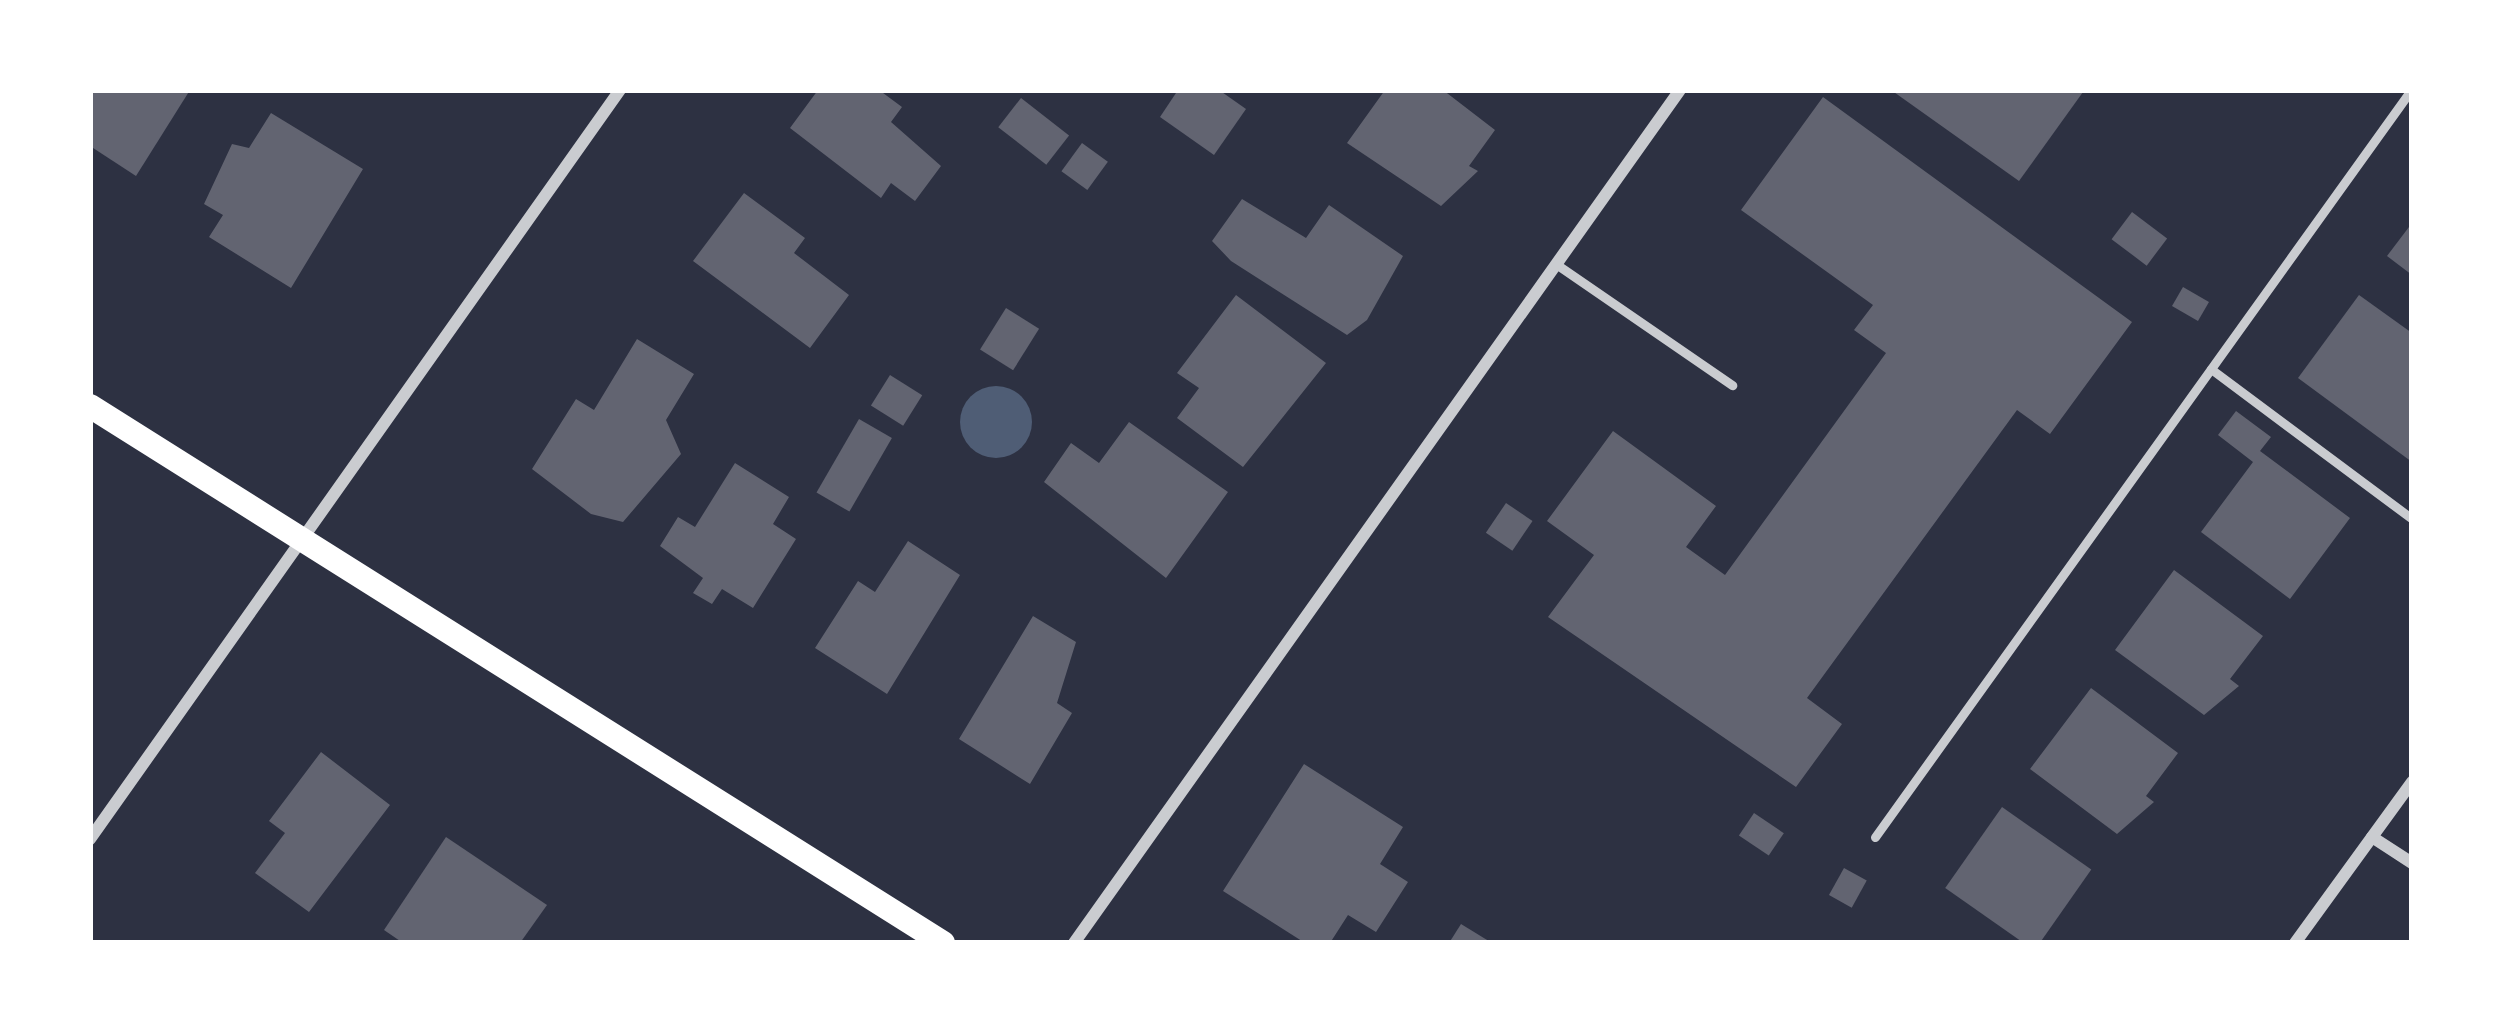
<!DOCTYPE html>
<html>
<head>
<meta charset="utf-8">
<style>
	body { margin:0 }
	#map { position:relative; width:2502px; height:1033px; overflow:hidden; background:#2d3142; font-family:"DM Sans",sans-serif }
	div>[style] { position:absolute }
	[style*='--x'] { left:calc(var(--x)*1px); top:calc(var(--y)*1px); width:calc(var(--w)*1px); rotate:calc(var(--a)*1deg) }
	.water>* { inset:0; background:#4f5d75 }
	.round { border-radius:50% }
	.building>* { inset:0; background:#626471; transform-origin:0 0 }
	.service>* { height:9px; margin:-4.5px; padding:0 4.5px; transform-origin:4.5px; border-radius:4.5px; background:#caccd0 }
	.minor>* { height:12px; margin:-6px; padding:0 6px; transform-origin:6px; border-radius:6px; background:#caccd0 }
	.secondary>* { height:24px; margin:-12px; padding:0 12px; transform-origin:12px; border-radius:12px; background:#fff }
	span { translate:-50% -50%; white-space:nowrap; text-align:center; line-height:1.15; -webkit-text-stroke:9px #fff; paint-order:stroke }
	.frame { position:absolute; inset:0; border:93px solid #fff; pointer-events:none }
</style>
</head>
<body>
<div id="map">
	<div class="water">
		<i class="round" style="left:960px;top:386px;width:72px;height:72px"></i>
	</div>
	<div class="building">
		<i style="clip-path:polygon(90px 90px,190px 90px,136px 176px,90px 146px)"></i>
		<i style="clip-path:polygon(818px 90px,879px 90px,902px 107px,891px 122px,941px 166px,915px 201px,891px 183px,881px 198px,790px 128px)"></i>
		<i style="clip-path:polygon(1178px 90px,1219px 90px,1246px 109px,1214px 155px,1160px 117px)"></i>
		<i style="clip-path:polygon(1385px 90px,1443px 90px,1495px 130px,1469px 166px,1478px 171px,1441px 206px,1347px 143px)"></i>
		<i style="clip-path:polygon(1891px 90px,2080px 90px,2083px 92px,2019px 181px)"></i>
		<i style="clip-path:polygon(1823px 97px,2132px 322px,2050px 434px,2017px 410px,1807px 698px,1842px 724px,1796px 787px,1548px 617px,1594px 555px,1547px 521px,1613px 431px,1716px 506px,1686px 547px,1725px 575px,1886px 353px,1854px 330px,1873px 305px,1741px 210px)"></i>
		<i style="left:1021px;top:98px;width:61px;height:37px;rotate:38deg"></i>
		<i style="clip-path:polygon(271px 113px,363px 169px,291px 288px,209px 237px,223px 215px,204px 204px,232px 144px,249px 148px)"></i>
		<i style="left:1082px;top:143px;width:32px;height:35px;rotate:36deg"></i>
		<i style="clip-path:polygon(744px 193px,805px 238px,794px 253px,849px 295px,810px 348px,693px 261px)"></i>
		<i style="clip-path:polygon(1242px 199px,1306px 238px,1329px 205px,1403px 256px,1367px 320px,1347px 335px,1231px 261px,1212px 241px)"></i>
		<i style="left:2132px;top:212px;width:44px;height:34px;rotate:37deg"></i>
		<i style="clip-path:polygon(2412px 223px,2412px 275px,2387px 256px)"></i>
		<i style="left:2183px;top:287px;width:30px;height:22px;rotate:30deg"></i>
		<i style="clip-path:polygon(1236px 295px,1326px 363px,1243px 467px,1177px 418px,1199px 388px,1177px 373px)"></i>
		<i style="clip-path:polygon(2359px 295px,2412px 333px,2412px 462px,2298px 378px)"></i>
		<i style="left:1006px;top:308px;width:39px;height:49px;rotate:32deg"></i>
		<i style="clip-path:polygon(637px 339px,694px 374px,666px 420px,681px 454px,623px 522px,591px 514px,532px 469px,576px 399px,594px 410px)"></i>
		<i style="left:890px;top:375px;width:38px;height:36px;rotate:32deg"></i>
		<i style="clip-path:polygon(2236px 411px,2271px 437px,2260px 451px,2350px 518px,2290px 599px,2201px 532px,2253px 462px,2218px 435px)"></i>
		<i style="left:859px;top:419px;width:38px;height:85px;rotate:30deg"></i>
		<i style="clip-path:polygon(1129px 422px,1228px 492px,1166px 578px,1044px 482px,1071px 443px,1099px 463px)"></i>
		<i style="clip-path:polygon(735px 463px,789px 497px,773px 524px,796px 539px,753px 608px,722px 589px,712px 604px,693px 593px,703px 578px,660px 546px,678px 517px,695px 527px)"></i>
		<i style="left:1506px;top:503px;width:32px;height:36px;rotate:34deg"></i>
		<i style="clip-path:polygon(908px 541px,960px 575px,887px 694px,815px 648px,858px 581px,875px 592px)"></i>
		<i style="clip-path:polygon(2174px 570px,2263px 636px,2230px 679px,2239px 686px,2204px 715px,2115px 650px)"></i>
		<i style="clip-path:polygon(1033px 616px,1076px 642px,1057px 703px,1072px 713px,1030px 784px,959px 739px)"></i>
		<i style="clip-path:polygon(2091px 688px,2178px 753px,2146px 796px,2154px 802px,2117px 834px,2030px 769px)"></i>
		<i style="clip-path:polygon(321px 752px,390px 805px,309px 912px,255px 873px,285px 833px,269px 821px)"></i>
		<i style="clip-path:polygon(1304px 764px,1403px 827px,1380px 864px,1408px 882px,1376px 932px,1348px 915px,1330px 943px,1305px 943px,1223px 891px)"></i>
		<i style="left:2002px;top:807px;width:109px;height:99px;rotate:35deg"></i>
		<i style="left:1754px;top:813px;width:36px;height:27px;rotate:34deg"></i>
		<i style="clip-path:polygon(446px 837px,547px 905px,520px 943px,403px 943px,384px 930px)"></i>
		<i style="left:1844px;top:868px;width:26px;height:31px;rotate:29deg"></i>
		<i style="clip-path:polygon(1461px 924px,1492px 943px,1449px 943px)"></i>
	</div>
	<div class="service">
		<i style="--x:1556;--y:264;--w:214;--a:34.5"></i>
		<i style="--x:2211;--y:369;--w:251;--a:36.7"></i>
		<i style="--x:1875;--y:837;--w:919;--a:-54.34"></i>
	</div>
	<div class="minor">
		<i style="--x:2372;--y:837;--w:48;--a:33"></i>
		<i style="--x:90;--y:839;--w:918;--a:-54.72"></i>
		<i style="--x:1074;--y:943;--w:1046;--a:-54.61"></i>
		<i style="--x:2295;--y:943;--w:199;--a:-54"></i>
	</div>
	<div class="secondary">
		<i style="--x:90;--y:406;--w:1008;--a:32.19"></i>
	</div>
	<div class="frame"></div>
</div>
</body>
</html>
